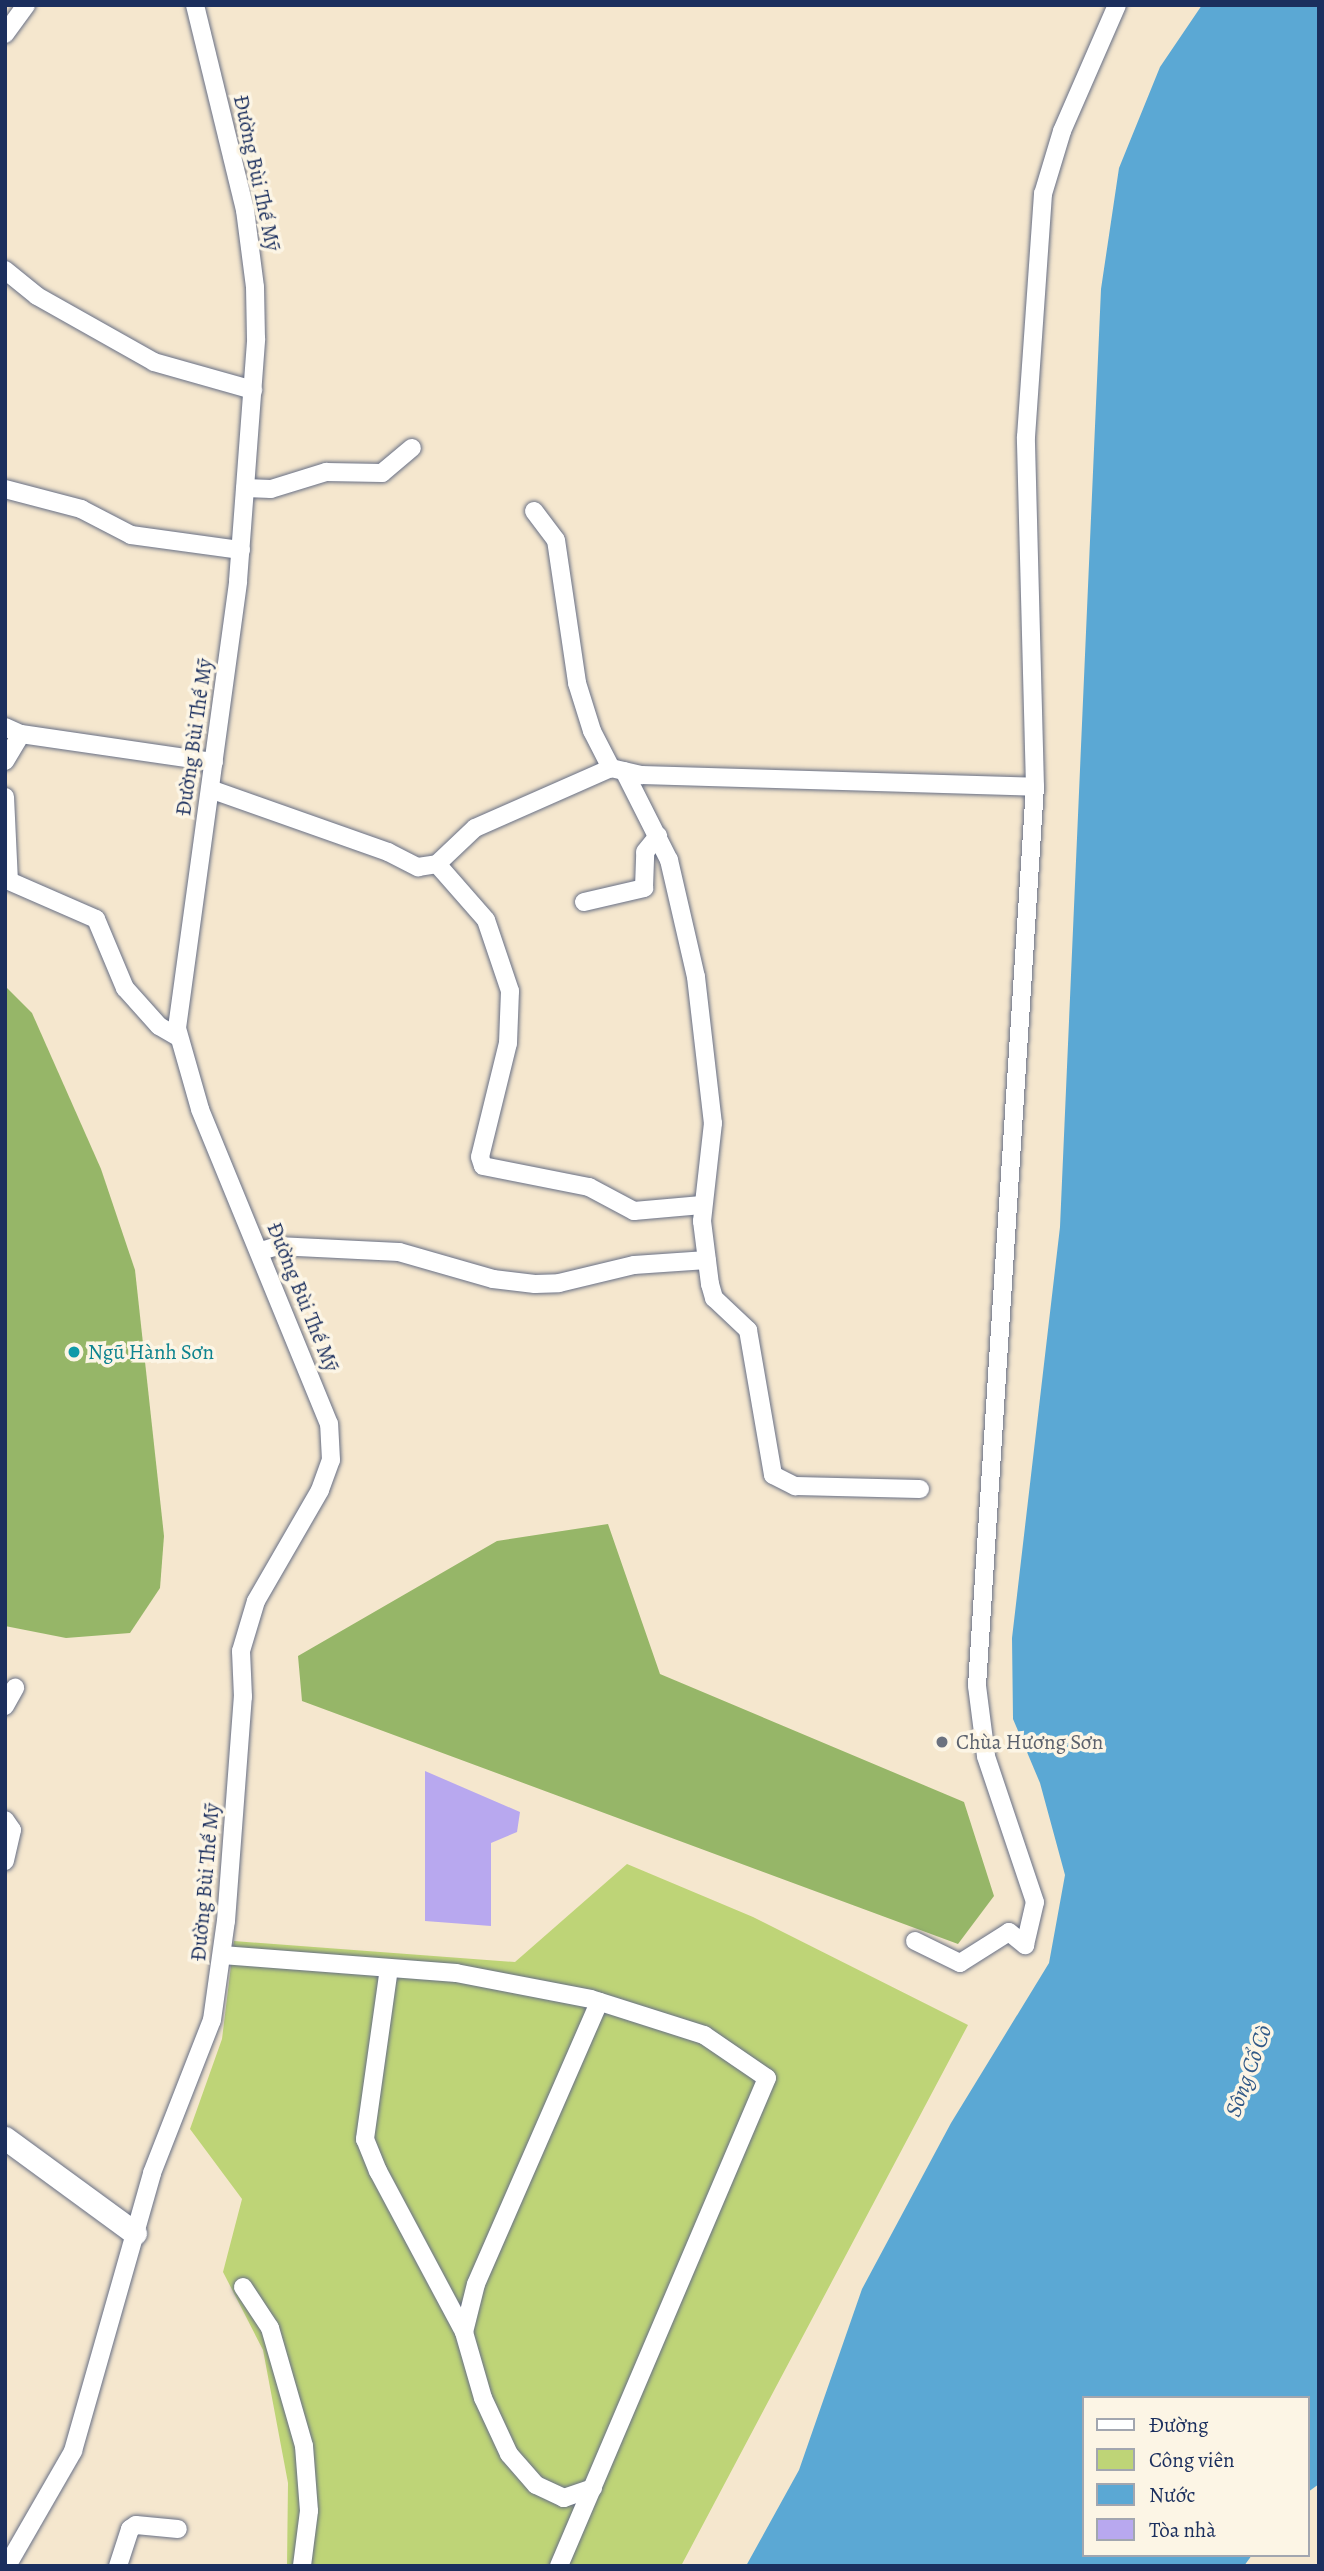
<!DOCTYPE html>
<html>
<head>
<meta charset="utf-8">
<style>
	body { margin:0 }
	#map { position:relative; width:1324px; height:2571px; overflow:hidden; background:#f5e7ce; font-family:Alegreya,serif }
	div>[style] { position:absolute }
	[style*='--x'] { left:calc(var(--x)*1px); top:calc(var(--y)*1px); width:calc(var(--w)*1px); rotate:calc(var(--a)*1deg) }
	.green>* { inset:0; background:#bed477 }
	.forest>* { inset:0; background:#96b668 }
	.water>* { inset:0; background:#5ba8d4 }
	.building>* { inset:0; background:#b8a8ef }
	.roads { filter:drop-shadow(0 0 2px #676f85) drop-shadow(0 0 2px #676f85) }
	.minor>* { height:18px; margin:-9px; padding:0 9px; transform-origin:9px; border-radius:9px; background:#fff }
	.tertiary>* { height:23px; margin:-11.5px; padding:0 11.5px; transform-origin:11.5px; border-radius:11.5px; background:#fff }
	.dots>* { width:19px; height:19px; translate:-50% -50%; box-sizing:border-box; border:4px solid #fcf5e5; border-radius:50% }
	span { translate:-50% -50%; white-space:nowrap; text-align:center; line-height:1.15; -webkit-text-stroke:7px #fcf5e5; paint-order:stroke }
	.street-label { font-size:21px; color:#1b2f5e }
	.culture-label { font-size:21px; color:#0d838f }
	.left { translate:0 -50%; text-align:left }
	.worship-label { font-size:21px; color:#5b616d }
	.water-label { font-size:23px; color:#315987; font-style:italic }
	.frame { position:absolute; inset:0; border:7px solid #1b2f5e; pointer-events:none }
	.legend { position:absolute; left:1082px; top:2396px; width:228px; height:161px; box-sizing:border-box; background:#fcf5e5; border:2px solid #a2a6af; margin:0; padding:9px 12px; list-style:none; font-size:21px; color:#1b2f5e }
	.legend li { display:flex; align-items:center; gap:14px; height:35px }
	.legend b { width:35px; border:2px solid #a2a6af }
</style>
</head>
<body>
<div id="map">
	<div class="green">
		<i style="clip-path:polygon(627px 1864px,753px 1917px,968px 2025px,681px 2566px,287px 2566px,288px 2483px,263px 2350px,223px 2272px,242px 2199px,190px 2129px,222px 2039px,234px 1941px,515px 1962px)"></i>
	</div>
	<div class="forest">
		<i style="clip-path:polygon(5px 986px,32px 1013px,101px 1169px,135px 1270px,164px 1536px,160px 1588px,130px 1633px,66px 1638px,5px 1626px)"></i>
		<i style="clip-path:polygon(608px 1524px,660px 1674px,964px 1802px,994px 1896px,958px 1944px,302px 1701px,298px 1656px,497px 1541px)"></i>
	</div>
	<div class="water">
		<i style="clip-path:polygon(1202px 5px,1319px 5px,1319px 2484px,1308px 2492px,1308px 2398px,1084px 2398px,1084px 2555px,1252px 2555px,1244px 2566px,746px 2566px,799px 2470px,862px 2289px,951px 2123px,1049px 1963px,1065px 1875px,1040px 1783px,1013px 1719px,1012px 1638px,1060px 1227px,1101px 289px,1119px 168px,1160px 67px)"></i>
	</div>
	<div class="building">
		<i style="clip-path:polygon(425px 1771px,520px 1812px,517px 1832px,491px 1843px,491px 1926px,425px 1921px)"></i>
	</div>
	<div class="roads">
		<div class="minor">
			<i style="--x:5;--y:34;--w:36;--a:-54"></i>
			<i style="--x:5;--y:270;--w:41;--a:39.1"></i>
			<i style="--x:37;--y:296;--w:134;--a:29.4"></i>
			<i style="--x:154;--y:362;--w:103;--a:15.8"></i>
			<i style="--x:245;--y:488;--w:26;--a:2"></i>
			<i style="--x:271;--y:489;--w:58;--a:-17.2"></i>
			<i style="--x:326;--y:472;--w:56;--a:1"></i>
			<i style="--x:382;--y:473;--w:39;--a:-40"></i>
			<i style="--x:5;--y:489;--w:79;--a:14.7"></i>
			<i style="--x:81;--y:509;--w:56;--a:27.5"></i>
			<i style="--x:131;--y:535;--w:111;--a:7.8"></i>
			<i style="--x:534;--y:511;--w:36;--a:53"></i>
			<i style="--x:556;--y:540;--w:145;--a:81.6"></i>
			<i style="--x:577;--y:683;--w:50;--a:72.6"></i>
			<i style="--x:592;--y:731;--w:42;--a:62.8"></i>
			<i style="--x:5;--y:727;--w:17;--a:24"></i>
			<i style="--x:21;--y:734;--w:195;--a:8.3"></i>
			<i style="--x:5;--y:761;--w:31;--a:-59"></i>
			<i style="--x:624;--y:771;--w:100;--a:63.2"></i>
			<i style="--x:669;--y:860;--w:120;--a:77"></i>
			<i style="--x:696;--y:977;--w:147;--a:83.4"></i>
			<i style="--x:713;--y:1123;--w:99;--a:96.4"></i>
			<i style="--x:702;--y:1221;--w:64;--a:82.8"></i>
			<i style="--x:710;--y:1284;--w:15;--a:74"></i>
			<i style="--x:714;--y:1298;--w:47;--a:43.3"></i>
			<i style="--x:748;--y:1330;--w:147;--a:80.2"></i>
			<i style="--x:773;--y:1475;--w:25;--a:27"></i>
			<i style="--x:795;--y:1486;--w:125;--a:1.4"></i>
			<i style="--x:210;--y:789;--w:189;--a:19.5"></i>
			<i style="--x:388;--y:852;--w:34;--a:27"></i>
			<i style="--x:418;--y:867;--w:19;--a:-9"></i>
			<i style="--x:437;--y:864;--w:52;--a:-43.5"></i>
			<i style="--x:475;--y:828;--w:149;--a:-23.8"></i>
			<i style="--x:611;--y:768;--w:32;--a:13"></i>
			<i style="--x:642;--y:775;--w:393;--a:1.7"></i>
			<i style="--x:5;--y:797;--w:84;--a:87.3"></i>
			<i style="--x:9;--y:881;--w:95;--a:23.6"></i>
			<i style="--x:96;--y:919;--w:75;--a:67.2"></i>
			<i style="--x:125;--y:988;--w:51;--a:48.2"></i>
			<i style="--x:159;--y:1026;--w:22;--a:30"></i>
			<i style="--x:437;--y:864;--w:74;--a:48.8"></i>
			<i style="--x:486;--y:920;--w:75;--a:71.3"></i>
			<i style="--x:510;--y:991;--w:52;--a:92.2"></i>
			<i style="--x:508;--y:1043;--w:117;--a:103.8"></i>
			<i style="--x:480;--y:1157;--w:9;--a:72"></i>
			<i style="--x:483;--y:1166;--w:108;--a:11.2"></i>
			<i style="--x:589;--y:1187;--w:51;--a:28.1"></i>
			<i style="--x:634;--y:1211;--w:68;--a:-5"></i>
			<i style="--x:584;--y:902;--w:62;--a:-13.1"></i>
			<i style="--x:644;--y:888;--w:36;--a:-88"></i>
			<i style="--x:645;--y:852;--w:21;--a:-51"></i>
			<i style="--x:261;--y:1251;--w:17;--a:-17"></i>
			<i style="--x:277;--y:1246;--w:122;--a:2.8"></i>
			<i style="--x:399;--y:1252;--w:98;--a:16"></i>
			<i style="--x:493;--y:1279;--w:42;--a:6.8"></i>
			<i style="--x:535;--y:1284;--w:24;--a:-2"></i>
			<i style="--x:559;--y:1283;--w:77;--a:-13.5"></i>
			<i style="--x:634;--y:1265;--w:73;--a:-3.9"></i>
			<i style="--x:5;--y:1706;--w:21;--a:-61"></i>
			<i style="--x:5;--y:1820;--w:12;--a:55"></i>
			<i style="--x:12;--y:1830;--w:32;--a:103"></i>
			<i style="--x:915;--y:1941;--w:50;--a:26.1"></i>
			<i style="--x:960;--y:1963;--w:58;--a:-32.3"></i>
			<i style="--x:1009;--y:1932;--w:21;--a:39"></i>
			<i style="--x:1025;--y:1945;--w:44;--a:-76.9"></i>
			<i style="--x:1035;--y:1902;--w:154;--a:-108.6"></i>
			<i style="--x:986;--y:1756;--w:71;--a:-97.3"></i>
			<i style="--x:977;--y:1686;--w:901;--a:-86.31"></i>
			<i style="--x:1035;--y:787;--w:350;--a:-91.5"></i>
			<i style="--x:1026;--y:437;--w:244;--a:-86"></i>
			<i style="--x:1043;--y:194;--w:66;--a:-73.2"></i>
			<i style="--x:1062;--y:131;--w:137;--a:-66.4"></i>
			<i style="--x:222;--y:1955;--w:235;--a:4.4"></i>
			<i style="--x:456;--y:1973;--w:137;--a:10.9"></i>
			<i style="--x:591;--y:1999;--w:119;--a:17.7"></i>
			<i style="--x:704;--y:2035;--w:76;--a:34.3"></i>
			<i style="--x:767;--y:2078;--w:530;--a:113.09"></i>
			<i style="--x:389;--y:1968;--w:173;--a:98"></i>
			<i style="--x:365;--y:2139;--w:35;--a:68"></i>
			<i style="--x:378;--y:2171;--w:183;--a:61.9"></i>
			<i style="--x:243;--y:2287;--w:49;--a:56.6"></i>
			<i style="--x:270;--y:2328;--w:123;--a:73.9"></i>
			<i style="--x:304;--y:2446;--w:65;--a:85.6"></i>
			<i style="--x:309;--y:2511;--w:55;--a:97.3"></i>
			<i style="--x:593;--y:2488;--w:31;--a:161"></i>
			<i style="--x:564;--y:2498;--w:31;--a:-155"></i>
			<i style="--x:536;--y:2485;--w:41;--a:-131.1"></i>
			<i style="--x:509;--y:2454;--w:62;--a:-114.9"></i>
			<i style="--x:483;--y:2398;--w:69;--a:-106.1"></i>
			<i style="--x:464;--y:2332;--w:49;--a:-76"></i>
			<i style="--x:476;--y:2284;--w:308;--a:-66.4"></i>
			<i style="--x:7;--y:2566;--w:133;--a:-60.1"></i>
			<i style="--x:73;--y:2451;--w:289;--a:-74.1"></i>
			<i style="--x:152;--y:2173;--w:164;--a:-68.6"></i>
			<i style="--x:212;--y:2020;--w:100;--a:-82"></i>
			<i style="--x:226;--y:1921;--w:225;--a:-85.7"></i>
			<i style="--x:243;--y:1697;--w:46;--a:-92.5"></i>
			<i style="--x:241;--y:1651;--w:52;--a:-73.3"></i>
			<i style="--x:256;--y:1601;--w:128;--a:-60"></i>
			<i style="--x:320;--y:1490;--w:32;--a:-70"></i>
			<i style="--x:331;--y:1460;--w:36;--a:-93"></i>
			<i style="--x:329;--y:1424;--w:340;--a:-112.3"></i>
			<i style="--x:200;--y:1109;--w:84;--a:-105.9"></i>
			<i style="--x:177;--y:1028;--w:451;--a:-82.2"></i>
			<i style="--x:238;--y:581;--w:243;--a:-85.7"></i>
			<i style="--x:256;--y:339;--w:52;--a:-91.1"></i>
			<i style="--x:255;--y:287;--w:78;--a:-97.4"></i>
			<i style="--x:245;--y:210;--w:211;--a:-103.7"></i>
			<i style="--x:118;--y:2566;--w:39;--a:-72"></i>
			<i style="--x:130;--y:2529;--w:7;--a:-34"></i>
			<i style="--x:136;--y:2525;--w:42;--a:5.4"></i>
		</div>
		<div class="tertiary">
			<i style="--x:5;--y:2138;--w:161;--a:36.2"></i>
		</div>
	</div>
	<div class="dots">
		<i style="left:74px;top:1352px;background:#0f9aa8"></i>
		<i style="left:942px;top:1742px;background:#6b7280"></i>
	</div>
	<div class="street-label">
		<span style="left:257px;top:173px;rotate:78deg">Đường Bùi Thế Mỹ</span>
		<span style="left:194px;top:737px;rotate:-82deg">Đường Bùi Thế Mỹ</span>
		<span style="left:303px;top:1297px;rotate:68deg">Đường Bùi Thế Mỹ</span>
		<span style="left:205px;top:1882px;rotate:-85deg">Đường Bùi Thế Mỹ</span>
	</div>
	<div class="culture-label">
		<span class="left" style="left:88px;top:1352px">Ngũ Hành Sơn</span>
	</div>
	<div class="worship-label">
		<span class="left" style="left:956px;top:1742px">Chùa Hương Sơn</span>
	</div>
	<div class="water-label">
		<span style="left:1249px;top:2071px;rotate:-70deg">Sông Cổ Cò</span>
	</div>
	<div class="frame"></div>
	<ul class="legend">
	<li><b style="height:9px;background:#fff"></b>Đường</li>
	<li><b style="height:19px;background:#bed477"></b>Công viên</li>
	<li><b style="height:19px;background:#5ba8d4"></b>Nước</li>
	<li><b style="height:19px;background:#b8a8ef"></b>Tòa nhà</li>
	</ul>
</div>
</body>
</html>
